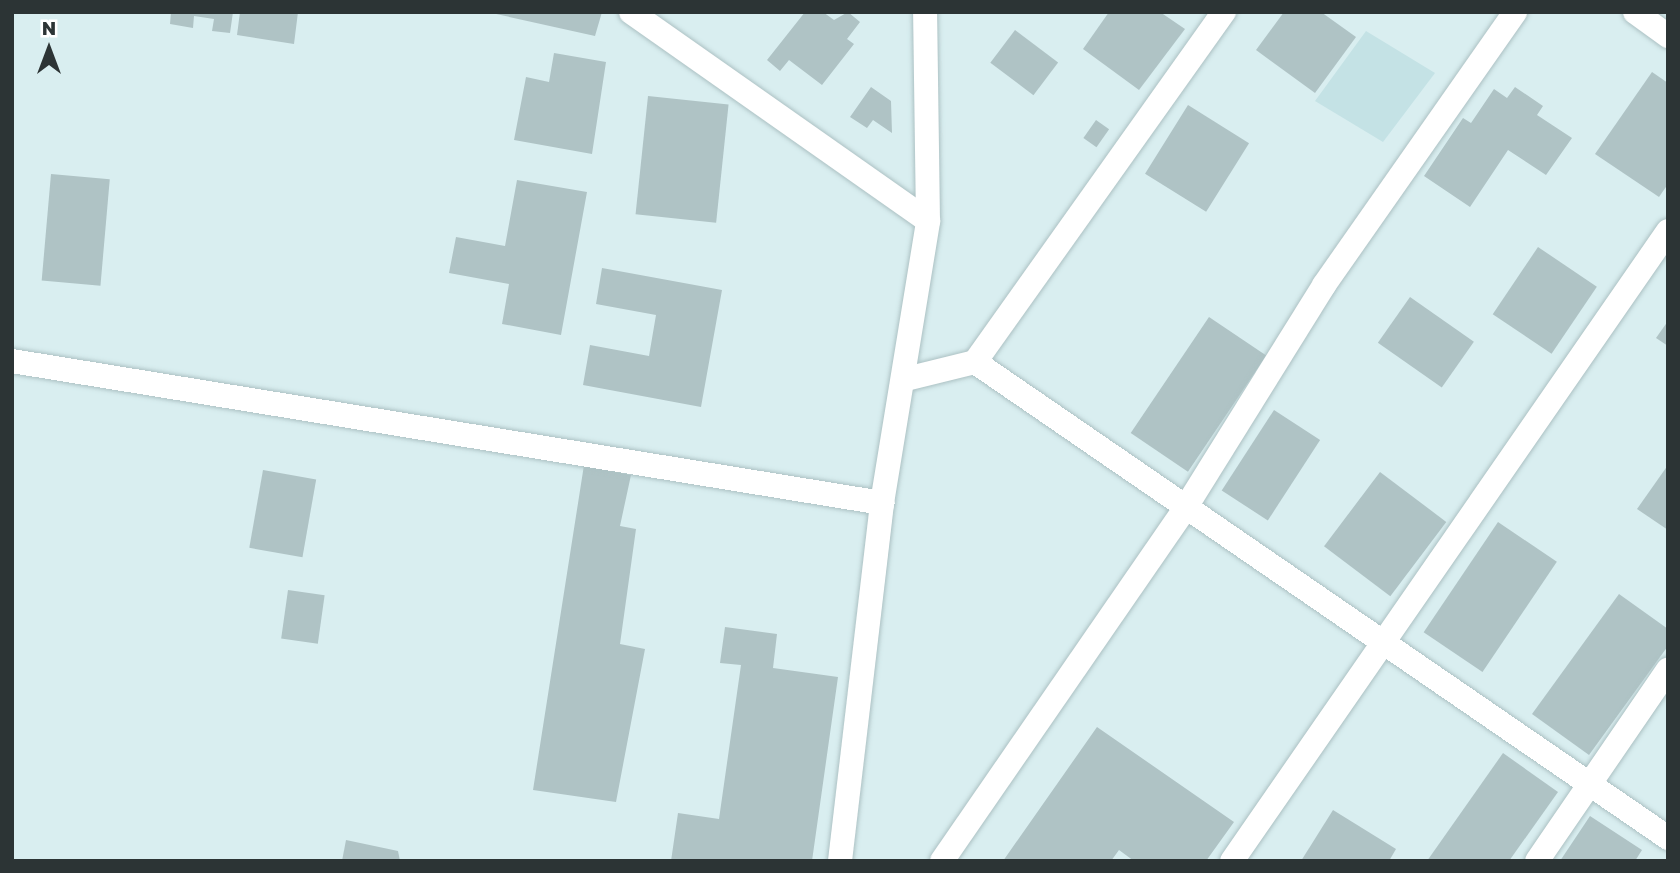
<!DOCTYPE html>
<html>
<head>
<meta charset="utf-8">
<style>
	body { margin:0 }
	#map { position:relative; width:1680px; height:873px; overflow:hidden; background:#d9eef0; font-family:"Golos Text",sans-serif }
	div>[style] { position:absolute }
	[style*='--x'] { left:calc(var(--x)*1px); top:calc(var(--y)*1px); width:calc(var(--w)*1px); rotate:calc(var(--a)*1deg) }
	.built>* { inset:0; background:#c4e2e5 }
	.building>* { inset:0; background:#afc3c5; transform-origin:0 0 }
	.roads { filter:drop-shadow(0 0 2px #acc1c3) drop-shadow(0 0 2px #acc1c3) }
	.minor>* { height:24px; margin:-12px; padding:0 12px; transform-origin:12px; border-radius:12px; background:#fff }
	span { translate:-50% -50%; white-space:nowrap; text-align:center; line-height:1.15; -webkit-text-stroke:6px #fff; paint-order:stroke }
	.frame { position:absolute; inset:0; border:14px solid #2c3435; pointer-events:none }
	.north { position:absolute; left:14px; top:14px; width:70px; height:70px; -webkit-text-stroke:5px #fff; paint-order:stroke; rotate:0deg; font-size:19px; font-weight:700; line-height:28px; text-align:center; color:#2c3435 }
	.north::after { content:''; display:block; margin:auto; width:24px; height:32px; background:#2c3435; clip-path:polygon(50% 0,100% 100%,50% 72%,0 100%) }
</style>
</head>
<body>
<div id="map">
	<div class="built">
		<i style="clip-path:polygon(1366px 31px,1435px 73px,1383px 142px,1315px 101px)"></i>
	</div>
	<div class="building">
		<i style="clip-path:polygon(171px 12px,233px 12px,230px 33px,212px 31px,214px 19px,194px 16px,193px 28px,170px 24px)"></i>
		<i style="clip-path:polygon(240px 12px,298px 12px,294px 44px,237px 35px)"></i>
		<i style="clip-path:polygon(487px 12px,602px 12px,595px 36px)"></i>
		<i style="clip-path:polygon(805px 12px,823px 12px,834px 20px,848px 12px,860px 22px,847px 39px,854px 44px,822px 85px,789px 60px,780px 71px,767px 60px)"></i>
		<i style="clip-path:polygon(1109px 12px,1160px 12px,1185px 29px,1139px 90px,1083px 49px)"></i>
		<i style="clip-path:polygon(1284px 12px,1321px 12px,1356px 37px,1315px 93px,1256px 50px)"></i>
		<i style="left:1015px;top:30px;width:54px;height:41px;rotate:37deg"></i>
		<i style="clip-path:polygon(554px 53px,606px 62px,592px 154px,514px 140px,526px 77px,549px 82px)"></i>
		<i style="clip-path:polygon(1652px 72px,1668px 83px,1668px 184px,1659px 197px,1595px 154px)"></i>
		<i style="clip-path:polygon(871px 87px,891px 101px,892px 133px,873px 120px,867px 128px,850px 117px)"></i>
		<i style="clip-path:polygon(1515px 87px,1543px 106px,1537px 115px,1572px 138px,1546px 175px,1508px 150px,1470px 207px,1424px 176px,1463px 118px,1471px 123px,1494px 89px,1507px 98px)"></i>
		<i style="left:648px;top:96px;width:81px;height:119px;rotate:6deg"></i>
		<i style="left:1188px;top:105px;width:72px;height:81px;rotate:32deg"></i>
		<i style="left:1096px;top:120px;width:16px;height:22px;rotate:35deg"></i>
		<i style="left:51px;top:174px;width:59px;height:107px;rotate:5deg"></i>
		<i style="clip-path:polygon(517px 180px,587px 192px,561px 335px,502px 324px,509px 284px,449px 273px,456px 237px,505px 246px)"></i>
		<i style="left:1538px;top:247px;width:71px;height:81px;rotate:34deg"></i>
		<i style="clip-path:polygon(602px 268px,722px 290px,701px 407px,583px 385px,590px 345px,649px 356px,656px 315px,596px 304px)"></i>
		<i style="left:1410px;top:297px;width:78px;height:56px;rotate:35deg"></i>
		<i style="left:1209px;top:317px;width:69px;height:140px;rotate:34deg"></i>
		<i style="clip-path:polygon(1668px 321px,1668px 346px,1656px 338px)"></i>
		<i style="left:1274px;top:410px;width:55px;height:96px;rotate:33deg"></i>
		<i style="clip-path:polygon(584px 465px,631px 475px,620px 526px,636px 529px,620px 644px,645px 649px,616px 802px,533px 790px)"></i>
		<i style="clip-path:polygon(1668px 465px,1668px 530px,1637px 509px)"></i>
		<i style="left:263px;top:470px;width:54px;height:79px;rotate:10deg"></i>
		<i style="left:1380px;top:472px;width:83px;height:93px;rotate:37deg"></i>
		<i style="left:1498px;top:522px;width:71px;height:133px;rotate:34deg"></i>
		<i style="left:288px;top:590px;width:37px;height:49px;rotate:8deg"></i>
		<i style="clip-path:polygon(1619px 594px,1668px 629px,1668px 646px,1589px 755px,1532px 714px)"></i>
		<i style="clip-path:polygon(725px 627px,777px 634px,773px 668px,838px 677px,812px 861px,671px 861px,678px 813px,719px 819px,741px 665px,720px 663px)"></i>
		<i style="clip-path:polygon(1097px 727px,1234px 822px,1206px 861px,1134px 861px,1119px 850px,1111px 861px,1003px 861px)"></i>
		<i style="clip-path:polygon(1503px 753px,1558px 792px,1509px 861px,1427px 861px)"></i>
		<i style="clip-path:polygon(1333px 810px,1396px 849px,1389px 861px,1301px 861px)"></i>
		<i style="clip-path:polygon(1590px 816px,1642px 850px,1635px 861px,1560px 861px)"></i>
		<i style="clip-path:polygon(346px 840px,398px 851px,400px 861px,342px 861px)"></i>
	</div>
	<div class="roads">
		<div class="minor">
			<i style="--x:631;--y:12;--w:363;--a:35.1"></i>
			<i style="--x:1635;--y:12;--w:41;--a:36"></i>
			<i style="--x:12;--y:361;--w:882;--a:9.27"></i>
			<i style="--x:975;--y:362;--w:841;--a:34.48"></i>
			<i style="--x:906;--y:379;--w:71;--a:-13.8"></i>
			<i style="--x:975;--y:362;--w:430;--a:-54.6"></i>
			<i style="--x:840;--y:861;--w:360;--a:-83.3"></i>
			<i style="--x:882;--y:503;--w:286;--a:-80.7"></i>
			<i style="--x:928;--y:221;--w:209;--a:-90.8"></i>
			<i style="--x:942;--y:861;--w:430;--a:-55.4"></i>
			<i style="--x:1186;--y:507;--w:261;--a:-58.1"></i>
			<i style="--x:1324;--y:285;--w:333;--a:-55"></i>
			<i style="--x:1232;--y:861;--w:766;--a:-55.31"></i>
			<i style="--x:1537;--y:861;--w:232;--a:-55.6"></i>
		</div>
	</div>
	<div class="frame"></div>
	<div class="north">N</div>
</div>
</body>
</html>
